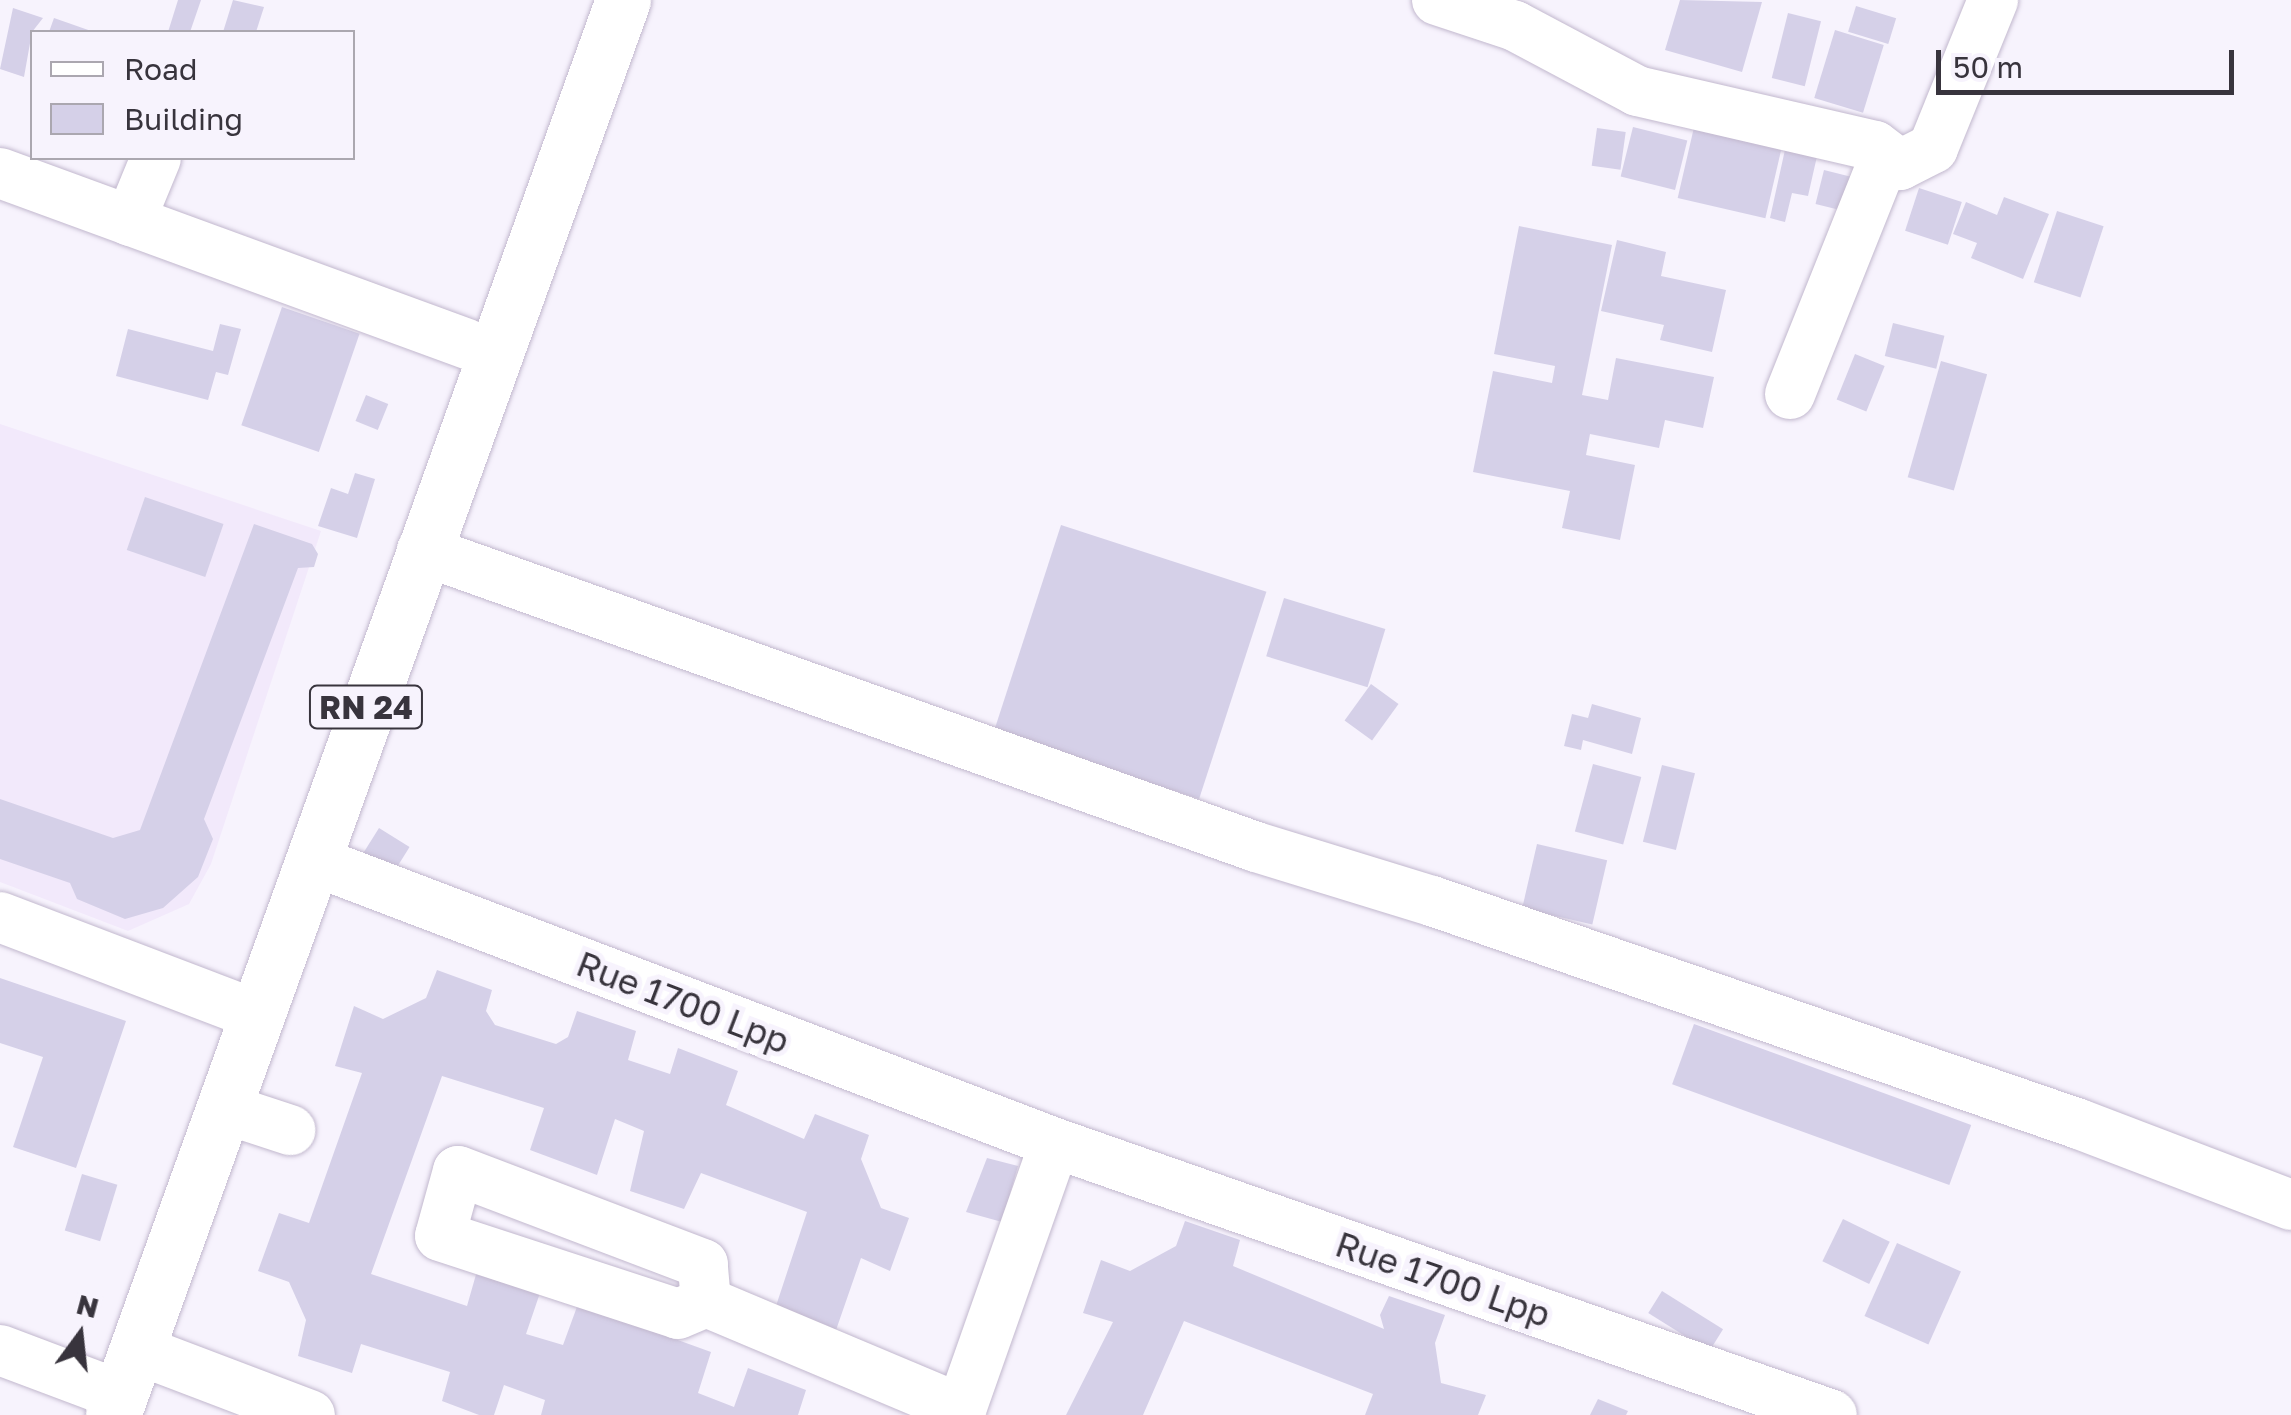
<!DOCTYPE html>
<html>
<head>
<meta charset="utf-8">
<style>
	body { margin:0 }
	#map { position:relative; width:2291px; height:1415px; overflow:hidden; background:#f7f3fd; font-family:"Golos Text",sans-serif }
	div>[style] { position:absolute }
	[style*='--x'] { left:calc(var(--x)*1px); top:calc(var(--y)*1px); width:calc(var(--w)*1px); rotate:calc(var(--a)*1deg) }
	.built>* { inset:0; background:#f2e9fb }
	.building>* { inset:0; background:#d5d0e8; transform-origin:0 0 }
	.roads { filter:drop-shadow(0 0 2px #c2b8ce) drop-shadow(0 0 2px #c2b8ce) }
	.minor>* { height:50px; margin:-25px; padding:0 25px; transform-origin:25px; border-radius:25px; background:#fff }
	.major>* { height:55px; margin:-27.5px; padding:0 27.5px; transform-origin:27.5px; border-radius:27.5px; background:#fff }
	span { translate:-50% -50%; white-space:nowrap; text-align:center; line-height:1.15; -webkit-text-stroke:10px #f7f3fd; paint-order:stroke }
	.shield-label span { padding:2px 8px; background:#f7f3fd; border:2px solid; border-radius:8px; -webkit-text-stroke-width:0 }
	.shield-label { font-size:32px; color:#38343d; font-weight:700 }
	.street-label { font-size:35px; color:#38343d }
	.legend { position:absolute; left:30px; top:30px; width:325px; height:130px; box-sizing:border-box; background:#f7f3fd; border:2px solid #aba7b0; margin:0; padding:12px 18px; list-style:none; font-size:30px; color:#38343d }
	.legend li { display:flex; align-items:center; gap:20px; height:50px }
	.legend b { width:50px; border:2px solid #aba7b0 }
	.north { position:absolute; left:30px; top:1285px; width:100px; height:100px; -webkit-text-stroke:8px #f7f3fd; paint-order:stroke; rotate:15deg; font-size:28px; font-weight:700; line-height:40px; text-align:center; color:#38343d }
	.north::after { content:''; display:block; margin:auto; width:35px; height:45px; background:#38343d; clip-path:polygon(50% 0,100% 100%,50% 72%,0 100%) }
	.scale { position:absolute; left:1936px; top:50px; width:298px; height:45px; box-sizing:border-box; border:5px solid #38343d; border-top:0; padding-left:12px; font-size:30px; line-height:35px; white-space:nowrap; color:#38343d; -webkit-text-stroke:8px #f7f3fd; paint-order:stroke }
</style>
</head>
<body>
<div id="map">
	<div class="built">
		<i style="clip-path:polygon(0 424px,321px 531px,211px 864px,189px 904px,128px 931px,0 882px)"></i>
	</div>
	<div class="building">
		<i style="clip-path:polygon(178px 0,201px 0,190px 32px,168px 32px)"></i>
		<i style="clip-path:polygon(233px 0,264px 7px,256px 32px,223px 32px)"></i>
		<i style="clip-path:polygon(1680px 0,1762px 2px,1742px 72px,1665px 50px)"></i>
		<i style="left:1856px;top:6px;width:42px;height:27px;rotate:17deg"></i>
		<i style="clip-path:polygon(13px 8px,43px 18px,32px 32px,24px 77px,0 69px)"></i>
		<i style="left:1788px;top:13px;width:34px;height:67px;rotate:14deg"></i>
		<i style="clip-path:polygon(54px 18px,94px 32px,49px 32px)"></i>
		<i style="left:1835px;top:30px;width:51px;height:71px;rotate:17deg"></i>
		<i style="left:1695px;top:123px;width:90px;height:77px;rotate:13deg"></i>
		<i style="left:1633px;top:127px;width:56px;height:51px;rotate:14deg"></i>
		<i style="left:1597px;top:128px;width:29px;height:38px;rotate:8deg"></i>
		<i style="clip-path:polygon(1788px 136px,1820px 143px,1808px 196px,1792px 193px,1785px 222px,1770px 218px)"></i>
		<i style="left:1824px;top:170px;width:42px;height:35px;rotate:14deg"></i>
		<i style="left:1919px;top:188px;width:45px;height:45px;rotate:18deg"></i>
		<i style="clip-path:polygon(2004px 197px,2049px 214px,2023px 279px,1971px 258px,1977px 243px,1953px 234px,1966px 202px,1997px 215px)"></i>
		<i style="left:2057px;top:211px;width:49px;height:75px;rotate:18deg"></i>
		<i style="clip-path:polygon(1519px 226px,1612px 245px,1582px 395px,1608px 400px,1616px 358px,1714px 377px,1703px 428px,1665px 420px,1659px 448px,1590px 434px,1586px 455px,1635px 465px,1620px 540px,1562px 528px,1570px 491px,1473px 472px,1493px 371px,1552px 383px,1555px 366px,1494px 354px)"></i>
		<i style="clip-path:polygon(1617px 240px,1666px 252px,1661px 276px,1726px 290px,1712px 352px,1660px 340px,1664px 325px,1601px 311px)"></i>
		<i style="left:282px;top:307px;width:82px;height:125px;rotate:19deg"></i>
		<i style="left:1893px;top:323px;width:53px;height:34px;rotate:14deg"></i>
		<i style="clip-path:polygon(220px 324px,241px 329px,228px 375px,216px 372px,208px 400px,116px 376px,128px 329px,213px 351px)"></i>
		<i style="left:1855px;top:354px;width:32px;height:49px;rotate:22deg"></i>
		<i style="left:1941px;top:361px;width:48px;height:121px;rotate:16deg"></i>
		<i style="left:366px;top:395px;width:24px;height:28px;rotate:22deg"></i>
		<i style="clip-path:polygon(355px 473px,375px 479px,357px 538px,318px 526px,331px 488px,348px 494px)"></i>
		<i style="left:145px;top:497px;width:83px;height:56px;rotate:19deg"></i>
		<i style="clip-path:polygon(254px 524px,312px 544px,318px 554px,314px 567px,298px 568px,204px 819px,213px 839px,198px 877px,163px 908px,125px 919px,77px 899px,70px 883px,0 859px,0 799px,113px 838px,140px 830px)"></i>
		<i style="left:1061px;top:525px;width:216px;height:218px;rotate:18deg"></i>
		<i style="left:1284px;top:598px;width:106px;height:61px;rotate:17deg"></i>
		<i style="left:1371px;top:684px;width:34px;height:45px;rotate:36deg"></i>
		<i style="clip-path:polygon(1592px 704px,1641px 718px,1632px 754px,1583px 740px,1581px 750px,1564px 746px,1572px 714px,1588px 718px)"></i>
		<i style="left:1593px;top:764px;width:50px;height:70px;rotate:15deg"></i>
		<i style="left:1662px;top:765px;width:34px;height:79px;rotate:14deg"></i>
		<i style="left:379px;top:828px;width:36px;height:34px;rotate:32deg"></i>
		<i style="left:1537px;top:844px;width:72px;height:66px;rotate:13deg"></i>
		<i style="clip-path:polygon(437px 970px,492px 990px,486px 1011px,495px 1025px,556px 1044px,568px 1037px,577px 1011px,636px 1031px,628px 1060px,670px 1074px,678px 1048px,738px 1071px,726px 1105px,804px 1139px,815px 1114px,869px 1135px,861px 1159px,881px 1208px,909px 1218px,890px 1271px,861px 1258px,835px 1333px,775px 1309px,807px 1212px,701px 1173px,684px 1209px,630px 1191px,644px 1131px,615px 1119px,597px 1175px,530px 1150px,544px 1108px,442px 1076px,371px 1274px,467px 1306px,477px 1271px,541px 1290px,526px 1334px,563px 1345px,578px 1304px,711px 1352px,698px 1393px,734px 1407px,748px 1368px,806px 1390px,798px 1415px,541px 1415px,545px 1400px,504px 1385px,494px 1415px,479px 1415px,442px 1401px,450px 1372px,361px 1344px,352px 1373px,298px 1356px,306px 1320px,289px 1282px,258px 1271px,279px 1213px,309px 1223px,362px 1073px,335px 1066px,354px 1006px,383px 1019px,426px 998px)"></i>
		<i style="clip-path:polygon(0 978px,126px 1021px,76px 1168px,13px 1147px,43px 1057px,0 1043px)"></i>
		<i style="left:1694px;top:1024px;width:295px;height:64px;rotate:20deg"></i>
		<i style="clip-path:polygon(987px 1158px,1018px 1166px,1002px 1222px,966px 1212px)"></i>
		<i style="left:82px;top:1174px;width:37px;height:59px;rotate:17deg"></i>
		<i style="left:1843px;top:1219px;width:52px;height:47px;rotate:26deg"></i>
		<i style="clip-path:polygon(1185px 1221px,1240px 1240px,1233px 1266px,1384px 1329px,1380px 1315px,1389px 1296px,1445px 1315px,1435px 1343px,1441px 1383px,1486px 1395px,1478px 1415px,1365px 1415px,1373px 1394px,1184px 1321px,1143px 1415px,1066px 1415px,1113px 1322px,1083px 1313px,1101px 1260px,1130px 1271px,1176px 1246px)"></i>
		<i style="left:1897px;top:1243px;width:70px;height:80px;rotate:24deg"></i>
		<i style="left:1662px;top:1291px;width:72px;height:26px;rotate:32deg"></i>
		<i style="clip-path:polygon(1598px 1399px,1628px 1411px,1626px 1415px,1590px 1415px)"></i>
	</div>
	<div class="roads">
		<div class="minor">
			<i style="--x:1437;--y:0;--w:82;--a:18.4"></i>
			<i style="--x:1515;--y:26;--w:138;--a:28"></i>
			<i style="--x:1637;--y:91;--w:244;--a:13"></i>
			<i style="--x:1875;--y:146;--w:31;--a:37"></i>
			<i style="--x:1900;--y:165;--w:37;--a:-27"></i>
			<i style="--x:1933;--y:148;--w:160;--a:-67.9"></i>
			<i style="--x:0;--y:173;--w:526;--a:20.12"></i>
			<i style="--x:130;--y:221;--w:68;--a:-67.6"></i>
			<i style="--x:1790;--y:394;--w:245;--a:-68.2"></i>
			<i style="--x:1881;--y:166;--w:19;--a:-3"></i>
			<i style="--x:422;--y:550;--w:885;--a:19.6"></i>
			<i style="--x:1256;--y:847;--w:184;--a:17.1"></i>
			<i style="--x:1432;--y:901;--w:684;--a:19.02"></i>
			<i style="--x:2079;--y:1124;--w:227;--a:20.9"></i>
			<i style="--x:312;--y:860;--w:795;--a:20.85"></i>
			<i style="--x:1055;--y:1143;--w:823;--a:19.29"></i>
			<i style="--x:0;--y:917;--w:274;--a:20.9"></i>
			<i style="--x:223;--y:1108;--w:71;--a:18.2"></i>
			<i style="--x:706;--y:1302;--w:38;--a:-95"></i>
			<i style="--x:703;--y:1264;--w:262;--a:-159.2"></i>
			<i style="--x:458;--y:1171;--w:67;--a:105.5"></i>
			<i style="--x:440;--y:1236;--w:250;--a:18.1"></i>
			<i style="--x:678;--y:1314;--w:30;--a:-23"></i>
			<i style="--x:706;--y:1302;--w:277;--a:22.8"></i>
			<i style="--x:136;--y:1349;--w:186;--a:20.8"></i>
			<i style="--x:0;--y:1350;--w:128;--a:20.6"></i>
			<i style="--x:959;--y:1415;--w:288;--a:-70.6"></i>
		</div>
		<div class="major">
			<i style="--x:113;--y:1415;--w:1504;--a:-70.18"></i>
		</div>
	</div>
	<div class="shield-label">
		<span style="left:366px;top:707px">RN 24</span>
	</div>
	<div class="street-label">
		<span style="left:683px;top:1002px;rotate:21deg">Rue 1700 Lpp</span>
		<span style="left:1443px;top:1279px;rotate:19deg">Rue 1700 Lpp</span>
	</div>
	<ul class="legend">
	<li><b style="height:12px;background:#fff"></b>Road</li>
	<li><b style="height:28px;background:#d5d0e8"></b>Building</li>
	</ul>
	<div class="north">N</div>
	<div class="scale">50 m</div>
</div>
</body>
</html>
